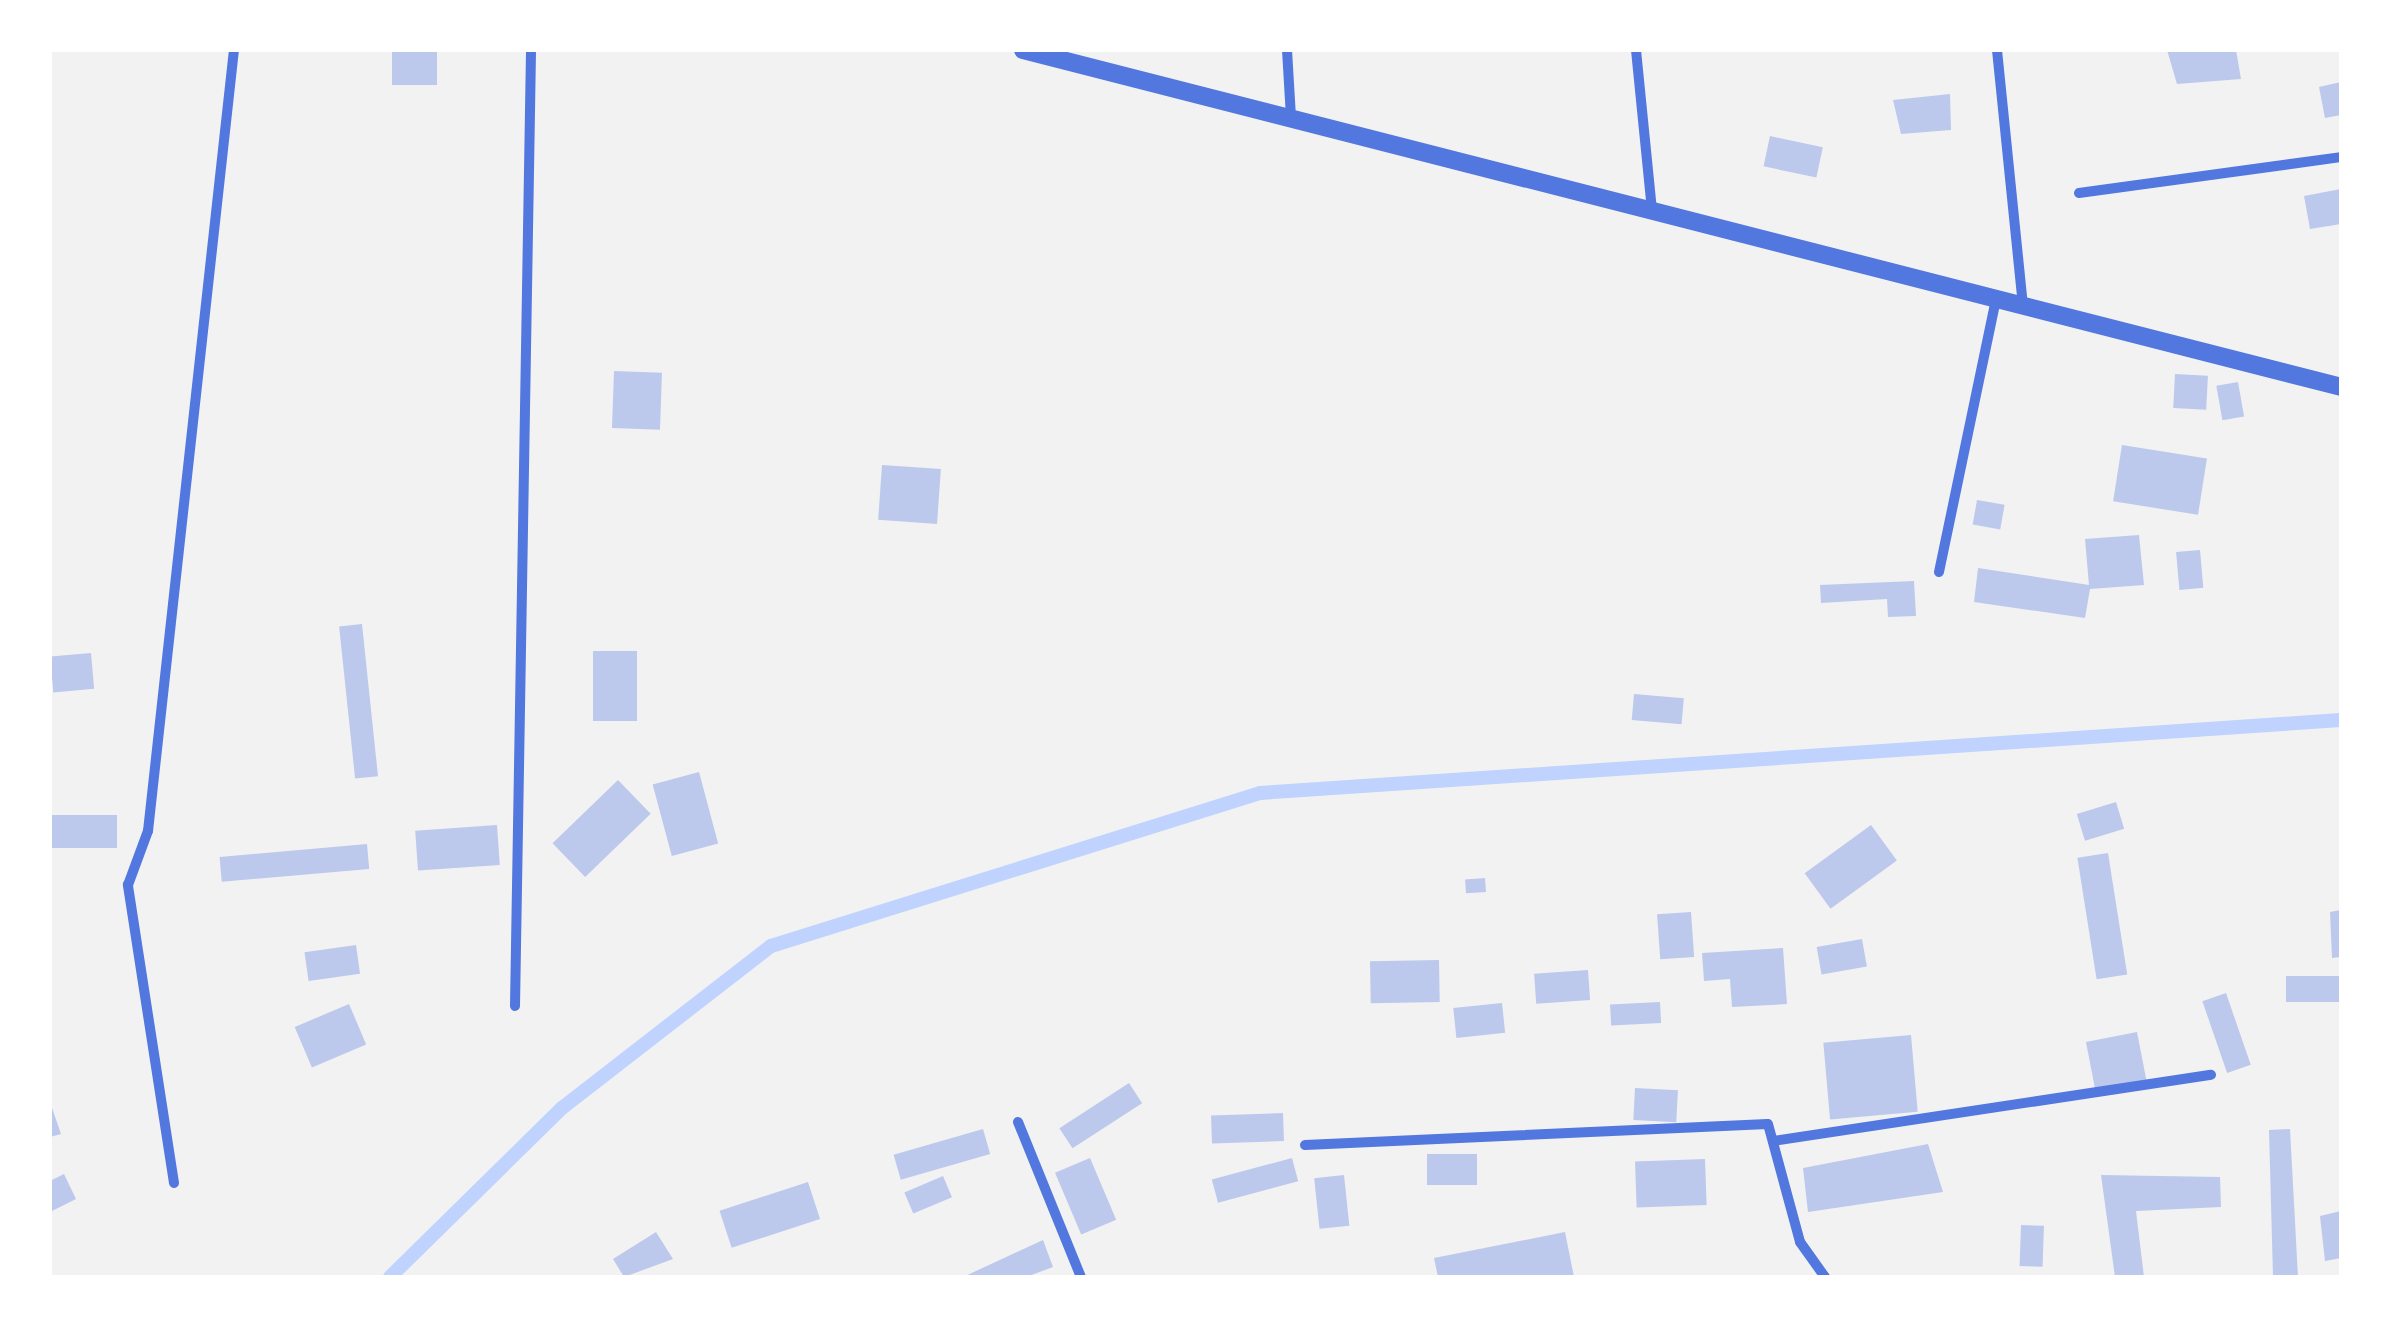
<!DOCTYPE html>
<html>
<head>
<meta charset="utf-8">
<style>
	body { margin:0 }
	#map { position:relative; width:2391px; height:1327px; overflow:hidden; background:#f2f2f2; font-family:"Work Sans",sans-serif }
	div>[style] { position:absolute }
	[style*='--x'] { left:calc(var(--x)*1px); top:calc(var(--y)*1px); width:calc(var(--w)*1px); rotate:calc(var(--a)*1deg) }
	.stream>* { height:14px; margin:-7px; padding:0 7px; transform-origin:7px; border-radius:7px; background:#bfd3fe }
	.building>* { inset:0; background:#bdc9ec; transform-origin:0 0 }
	.minor>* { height:10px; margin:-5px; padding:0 5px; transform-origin:5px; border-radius:5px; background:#5277de }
	.tertiary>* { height:18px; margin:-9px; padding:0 9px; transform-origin:9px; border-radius:9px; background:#5277de }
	span { translate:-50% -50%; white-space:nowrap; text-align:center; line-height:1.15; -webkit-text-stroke:9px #fff; paint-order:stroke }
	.frame { position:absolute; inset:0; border:52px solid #fff; pointer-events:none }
</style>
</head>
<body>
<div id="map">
	<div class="stream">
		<i style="--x:390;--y:1277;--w:241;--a:-44.5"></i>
		<i style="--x:562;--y:1108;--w:264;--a:-37.8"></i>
		<i style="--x:771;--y:946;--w:512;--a:-17.37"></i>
		<i style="--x:1260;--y:793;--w:1083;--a:-3.86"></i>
	</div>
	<div class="building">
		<i style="left:392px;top:50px;width:45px;height:35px"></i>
		<i style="clip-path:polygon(2167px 50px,2236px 50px,2241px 79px,2177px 84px)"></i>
		<i style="clip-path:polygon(2341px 82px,2341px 115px,2325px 118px,2319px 87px)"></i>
		<i style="clip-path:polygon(1950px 94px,1951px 130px,1901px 134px,1893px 100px)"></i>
		<i style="left:1770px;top:136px;width:54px;height:31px;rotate:12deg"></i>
		<i style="clip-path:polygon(2341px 189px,2341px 224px,2310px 229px,2304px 196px)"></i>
		<i style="left:614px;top:371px;width:48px;height:57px;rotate:2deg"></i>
		<i style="left:2175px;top:374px;width:33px;height:34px;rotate:3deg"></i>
		<i style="left:2238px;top:382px;width:35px;height:22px;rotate:80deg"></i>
		<i style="left:2122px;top:445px;width:86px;height:57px;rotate:9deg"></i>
		<i style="left:882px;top:465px;width:59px;height:55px;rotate:4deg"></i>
		<i style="left:1977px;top:500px;width:28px;height:25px;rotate:10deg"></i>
		<i style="clip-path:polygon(2139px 535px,2144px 585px,2090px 589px,2085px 618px,1974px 602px,1978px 568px,2089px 585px,2085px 539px)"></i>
		<i style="left:2200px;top:550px;width:38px;height:24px;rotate:85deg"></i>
		<i style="clip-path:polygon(1914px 581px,1916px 616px,1888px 617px,1887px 599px,1821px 603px,1820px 585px)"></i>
		<i style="left:362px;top:624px;width:153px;height:23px;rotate:84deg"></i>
		<i style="left:637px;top:651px;width:70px;height:44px;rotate:90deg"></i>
		<i style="left:91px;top:653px;width:36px;height:41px;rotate:85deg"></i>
		<i style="left:1634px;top:694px;width:50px;height:26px;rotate:5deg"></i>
		<i style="left:699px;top:772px;width:74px;height:48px;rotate:75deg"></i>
		<i style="left:618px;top:780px;width:47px;height:91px;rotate:46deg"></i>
		<i style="left:2116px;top:802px;width:28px;height:41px;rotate:73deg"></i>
		<i style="left:117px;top:815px;width:33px;height:67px;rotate:90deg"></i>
		<i style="left:497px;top:825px;width:40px;height:82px;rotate:86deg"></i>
		<i style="left:1871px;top:825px;width:44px;height:82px;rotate:54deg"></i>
		<i style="left:367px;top:844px;width:25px;height:148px;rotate:85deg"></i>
		<i style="left:2108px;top:853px;width:123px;height:31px;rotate:81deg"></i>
		<i style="left:1485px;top:878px;width:14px;height:20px;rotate:86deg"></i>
		<i style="clip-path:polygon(2341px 910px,2341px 957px,2332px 958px,2330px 912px)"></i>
		<i style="left:1691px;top:912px;width:45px;height:34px;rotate:86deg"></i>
		<i style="left:1862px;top:939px;width:28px;height:46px;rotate:80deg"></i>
		<i style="left:356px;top:945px;width:29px;height:52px;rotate:82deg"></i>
		<i style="clip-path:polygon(1783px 948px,1787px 1004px,1732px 1007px,1730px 979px,1704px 981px,1702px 953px)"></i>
		<i style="left:1439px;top:960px;width:42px;height:69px;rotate:89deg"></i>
		<i style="left:1588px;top:970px;width:30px;height:54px;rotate:86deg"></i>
		<i style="left:2286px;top:976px;width:55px;height:26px"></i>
		<i style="left:2226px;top:993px;width:76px;height:25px;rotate:71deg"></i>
		<i style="left:1660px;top:1002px;width:21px;height:50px;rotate:87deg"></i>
		<i style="left:1502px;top:1003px;width:30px;height:49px;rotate:84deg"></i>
		<i style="left:349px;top:1004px;width:44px;height:59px;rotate:67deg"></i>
		<i style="left:2137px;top:1032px;width:49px;height:52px;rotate:79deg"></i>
		<i style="left:1911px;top:1035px;width:77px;height:88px;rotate:85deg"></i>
		<i style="left:1129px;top:1083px;width:24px;height:83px;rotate:57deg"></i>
		<i style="left:1635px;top:1088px;width:43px;height:32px;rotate:3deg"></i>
		<i style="clip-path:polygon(50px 1102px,61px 1134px,50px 1137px)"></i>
		<i style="left:1283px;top:1113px;width:28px;height:72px;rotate:88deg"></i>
		<i style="left:983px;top:1129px;width:26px;height:93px;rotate:74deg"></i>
		<i style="clip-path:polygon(2290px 1129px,2298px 1277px,2273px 1277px,2269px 1130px)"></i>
		<i style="clip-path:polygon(1928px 1144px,1943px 1192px,1808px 1212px,1803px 1168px)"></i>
		<i style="left:1427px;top:1154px;width:50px;height:31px"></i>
		<i style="left:1090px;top:1158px;width:67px;height:38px;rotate:67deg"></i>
		<i style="left:1292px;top:1158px;width:24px;height:83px;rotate:75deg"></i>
		<i style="left:1705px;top:1159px;width:46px;height:70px;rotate:88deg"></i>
		<i style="clip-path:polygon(64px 1174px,76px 1199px,50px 1212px,50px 1181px)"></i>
		<i style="left:1344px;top:1175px;width:51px;height:30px;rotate:84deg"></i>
		<i style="clip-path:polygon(2101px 1175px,2220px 1177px,2221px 1207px,2136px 1211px,2144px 1277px,2115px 1277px)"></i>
		<i style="left:943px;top:1176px;width:23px;height:42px;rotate:67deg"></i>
		<i style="left:808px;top:1182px;width:39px;height:93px;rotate:72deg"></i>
		<i style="clip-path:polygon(2341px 1211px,2341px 1258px,2325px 1261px,2320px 1216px)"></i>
		<i style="left:2021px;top:1225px;width:23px;height:41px;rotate:2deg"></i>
		<i style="clip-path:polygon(656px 1232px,673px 1259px,624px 1277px,613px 1259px)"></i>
		<i style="clip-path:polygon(1565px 1232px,1574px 1277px,1438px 1277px,1434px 1258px)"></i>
		<i style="clip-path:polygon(1043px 1240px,1053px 1267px,1026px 1277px,963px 1277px)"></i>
	</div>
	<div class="minor">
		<i style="--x:1287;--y:50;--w:68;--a:86.6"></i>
		<i style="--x:1636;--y:50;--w:162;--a:84.3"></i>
		<i style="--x:1997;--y:50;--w:257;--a:84.2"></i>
		<i style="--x:2079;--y:193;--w:264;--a:-7.8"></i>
		<i style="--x:1939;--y:572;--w:279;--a:-78.2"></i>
		<i style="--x:515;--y:1006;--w:956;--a:-89.04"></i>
		<i style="--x:1018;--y:1122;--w:167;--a:67.9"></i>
		<i style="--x:1773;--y:1141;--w:443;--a:-8.6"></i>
		<i style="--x:1305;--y:1145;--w:463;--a:-2.6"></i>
		<i style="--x:1768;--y:1124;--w:122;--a:74.8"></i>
		<i style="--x:1800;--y:1242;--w:43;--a:54.5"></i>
		<i style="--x:174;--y:1183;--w:302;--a:-98.8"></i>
		<i style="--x:128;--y:885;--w:58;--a:-69.7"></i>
		<i style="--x:148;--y:831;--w:786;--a:-83.72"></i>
	</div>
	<div class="tertiary">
		<i style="--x:1023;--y:50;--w:1360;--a:14.34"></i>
	</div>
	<div class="frame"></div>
</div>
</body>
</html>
